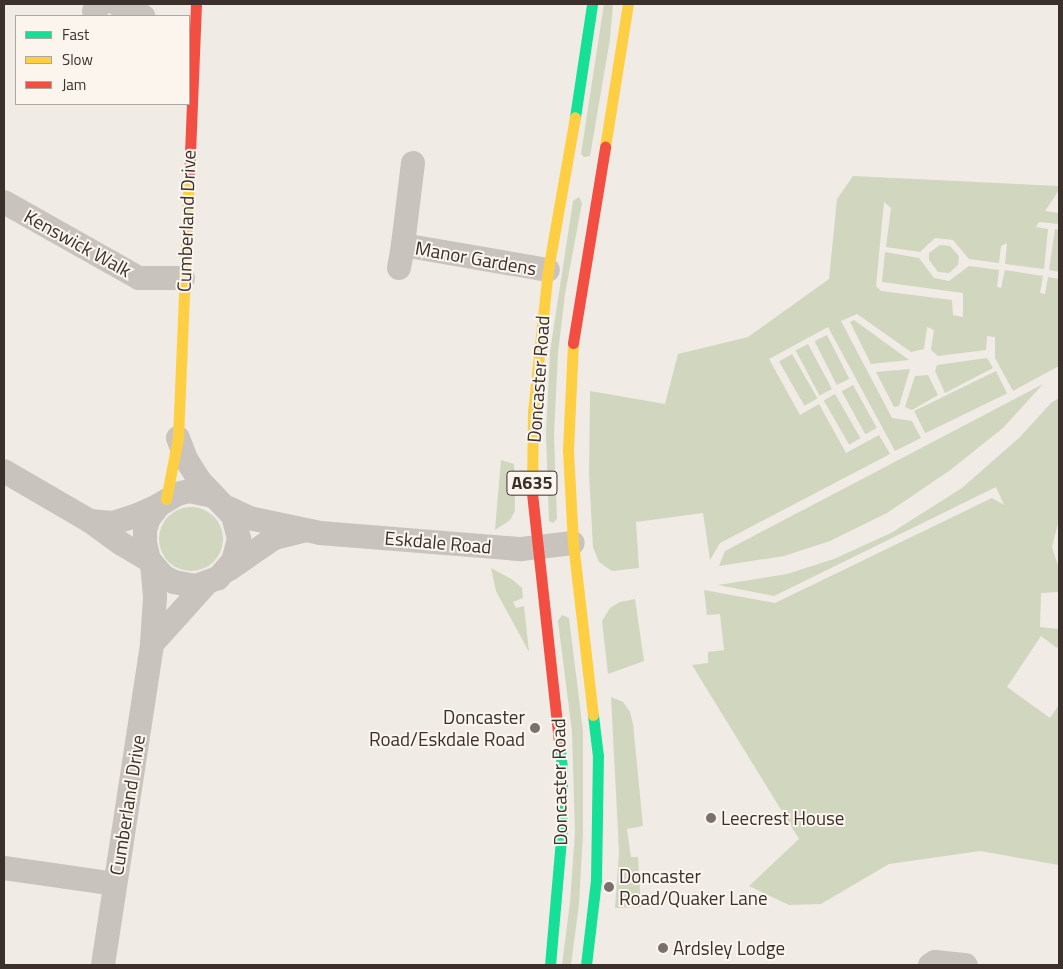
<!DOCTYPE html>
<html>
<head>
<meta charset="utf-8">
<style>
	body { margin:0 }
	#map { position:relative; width:1063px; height:969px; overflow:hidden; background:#f0ebe5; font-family:"Titillium Web",sans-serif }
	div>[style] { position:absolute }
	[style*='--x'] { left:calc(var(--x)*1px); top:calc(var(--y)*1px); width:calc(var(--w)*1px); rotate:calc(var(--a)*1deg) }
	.green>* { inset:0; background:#d1d6bf; transform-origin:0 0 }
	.round { border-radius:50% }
	.street>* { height:24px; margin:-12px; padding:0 12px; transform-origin:12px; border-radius:12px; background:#c9c3be }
	.fast>* { height:11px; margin:-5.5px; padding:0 5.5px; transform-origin:5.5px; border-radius:5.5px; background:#16e098 }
	.slow>* { height:11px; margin:-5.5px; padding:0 5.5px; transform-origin:5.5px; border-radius:5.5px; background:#ffcf43 }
	.jam>* { height:11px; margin:-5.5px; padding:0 5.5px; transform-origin:5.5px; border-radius:5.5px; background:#f24e42 }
	.dots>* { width:14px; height:14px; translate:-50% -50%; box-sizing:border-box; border:2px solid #fbf5ee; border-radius:50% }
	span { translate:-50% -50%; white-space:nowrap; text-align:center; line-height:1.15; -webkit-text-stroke:4px #fbf5ee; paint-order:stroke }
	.shield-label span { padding:1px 4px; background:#fbf5ee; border:1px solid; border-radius:4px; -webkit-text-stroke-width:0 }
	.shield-label { font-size:18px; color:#3b302b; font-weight:700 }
	.street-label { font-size:19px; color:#3b302b }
	.poi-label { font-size:19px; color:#3b302b }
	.right { translate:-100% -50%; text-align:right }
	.left { translate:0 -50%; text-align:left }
	.frame { position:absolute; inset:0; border:5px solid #3b302b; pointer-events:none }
	.legend { position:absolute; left:15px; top:15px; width:175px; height:90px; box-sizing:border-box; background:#fbf5ee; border:1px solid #aea6a0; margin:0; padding:6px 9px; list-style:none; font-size:15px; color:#3b302b }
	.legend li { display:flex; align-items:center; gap:10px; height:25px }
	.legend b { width:25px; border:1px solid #aea6a0 }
</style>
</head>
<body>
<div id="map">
	<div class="green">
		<i style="clip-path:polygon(604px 4px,613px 4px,610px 39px,590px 156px,584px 157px,581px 154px)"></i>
		<i style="clip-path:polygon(853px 176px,1059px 186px,1059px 190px,1045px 211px,1059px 213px,1059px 224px,1039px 222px,1036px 227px,1048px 229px,1044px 269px,1005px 264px,1007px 243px,1001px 246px,999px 263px,969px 259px,953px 240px,935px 238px,920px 252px,886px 247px,891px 208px,884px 202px,876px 286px,881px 291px,952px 300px,953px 315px,963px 317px,963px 293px,882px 282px,885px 252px,919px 258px,934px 278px,949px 281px,969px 266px,999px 270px,997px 287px,1001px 288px,1005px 270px,1043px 276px,1040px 293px,1045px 294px,1048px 277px,1059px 279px,1059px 366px,1013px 391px,995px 358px,995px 337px,987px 336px,986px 350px,938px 356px,931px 350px,934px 330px,927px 327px,924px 349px,911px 352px,857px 314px,841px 321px,892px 418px,912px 421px,921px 438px,895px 451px,828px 327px,769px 359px,800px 415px,819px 404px,846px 453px,879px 435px,890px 454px,720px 543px,710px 560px,703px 513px,636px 522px,639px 568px,612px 571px,599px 562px,593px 547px,589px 474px,590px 391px,665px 404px,678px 354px,748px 337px,829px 279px,837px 199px)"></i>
		<i style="clip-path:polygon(579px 197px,582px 203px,565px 294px,558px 353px,554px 434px,557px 519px,553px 523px,549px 521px,546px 434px,550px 352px,573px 201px)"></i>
		<i style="clip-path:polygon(1055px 229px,1059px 230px,1059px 272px,1049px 270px)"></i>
		<i style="clip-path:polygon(940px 245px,950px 246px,959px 256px,958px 265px,949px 273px,938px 272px,929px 260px,929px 253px)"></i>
		<i style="clip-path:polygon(854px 320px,909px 360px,871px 364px,850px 322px)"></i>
		<i style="left:827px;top:335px;width:49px;height:14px;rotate:63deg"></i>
		<i style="left:808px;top:344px;width:51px;height:14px;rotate:62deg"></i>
		<i style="left:792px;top:354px;width:51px;height:15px;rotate:60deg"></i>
		<i style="clip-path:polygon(987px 358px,993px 368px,945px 393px,935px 371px,937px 365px)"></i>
		<i style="clip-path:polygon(910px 369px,899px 406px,894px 407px,876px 372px)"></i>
		<i style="left:996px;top:371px;width:25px;height:91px;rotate:64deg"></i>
		<i style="clip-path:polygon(928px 375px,938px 395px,912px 410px,905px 407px,915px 376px)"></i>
		<i style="clip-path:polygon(1043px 384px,1003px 428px,949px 471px,887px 513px,830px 541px,784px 556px,719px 566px,725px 551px)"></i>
		<i style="left:853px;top:385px;width:49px;height:13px;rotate:61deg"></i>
		<i style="left:835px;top:394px;width:51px;height:13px;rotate:60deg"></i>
		<i style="clip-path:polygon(1059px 398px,1059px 519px,1052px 547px,1059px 569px,1059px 592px,1041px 593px,1040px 627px,1059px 629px,1059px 644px,1057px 648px,1041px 636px,1007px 687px,1050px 718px,1059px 705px,1059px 865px,980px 851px,889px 864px,821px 904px,789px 905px,749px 886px,799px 839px,692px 665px,708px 663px,708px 652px,724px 650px,720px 614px,707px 615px,704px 590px,775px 603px,992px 498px,1004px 505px,996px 487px,774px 596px,718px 585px,787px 574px,834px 559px,891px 533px,962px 488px,1020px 437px,1051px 403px)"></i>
		<i style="clip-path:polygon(501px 460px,514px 464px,515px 511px,510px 520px,495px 530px)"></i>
		<i class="round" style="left:159px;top:507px;width:64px;height:64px"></i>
		<i style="clip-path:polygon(491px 568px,513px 580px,522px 588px,523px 598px,513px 602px,516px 608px,524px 606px,529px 652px,496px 591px)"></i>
		<i style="clip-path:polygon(635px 599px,644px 661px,608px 674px,602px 621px,610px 608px,620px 602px)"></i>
		<i style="clip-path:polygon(562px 615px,569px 618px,583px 731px,583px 833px,579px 904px,571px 965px,562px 965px,570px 902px,575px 832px,572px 732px,558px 621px)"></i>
		<i style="clip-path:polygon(611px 697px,623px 702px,630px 712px,633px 724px,643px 826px,627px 829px,631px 857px,638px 857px,641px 907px,615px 908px,619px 852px)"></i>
	</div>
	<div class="street">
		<i style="--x:117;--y:4;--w:29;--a:25"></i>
		<i style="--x:94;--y:11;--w:10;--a:-45"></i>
		<i style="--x:413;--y:163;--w:83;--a:97"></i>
		<i style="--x:403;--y:245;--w:147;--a:9.8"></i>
		<i style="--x:4;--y:202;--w:155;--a:29.4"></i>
		<i style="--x:139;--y:278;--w:44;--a:0"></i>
		<i style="--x:399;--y:268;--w:23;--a:-80"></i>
		<i style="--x:178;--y:438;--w:22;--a:69"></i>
		<i style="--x:186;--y:459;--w:25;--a:58"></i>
		<i style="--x:199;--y:480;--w:50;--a:46.6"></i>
		<i style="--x:233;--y:516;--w:24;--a:75"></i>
		<i style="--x:239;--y:539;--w:23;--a:105"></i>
		<i style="--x:233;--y:561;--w:23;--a:131"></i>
		<i style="--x:218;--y:578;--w:23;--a:160"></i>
		<i style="--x:196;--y:586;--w:22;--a:-170"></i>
		<i style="--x:174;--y:582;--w:11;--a:-153"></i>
		<i style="--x:164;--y:577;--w:23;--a:-131"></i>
		<i style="--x:149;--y:560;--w:18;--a:-103"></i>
		<i style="--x:145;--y:542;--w:12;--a:-90"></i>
		<i style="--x:145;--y:530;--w:13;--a:-72"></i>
		<i style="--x:149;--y:518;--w:16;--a:-52"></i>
		<i style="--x:159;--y:505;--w:21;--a:-31"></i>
		<i style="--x:177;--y:494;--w:12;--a:-14"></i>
		<i style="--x:189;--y:491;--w:24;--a:12"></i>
		<i style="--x:4;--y:471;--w:99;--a:30.2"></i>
		<i style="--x:90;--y:521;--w:39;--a:36"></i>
		<i style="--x:122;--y:544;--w:31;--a:31"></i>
		<i style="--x:228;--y:508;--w:23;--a:25"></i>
		<i style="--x:249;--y:518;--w:73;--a:11.9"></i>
		<i style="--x:320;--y:533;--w:202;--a:4.6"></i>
		<i style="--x:521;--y:549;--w:52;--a:-6.6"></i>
		<i style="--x:90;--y:521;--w:23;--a:5"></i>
		<i style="--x:113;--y:523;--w:26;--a:-18"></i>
		<i style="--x:138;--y:515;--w:23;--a:-25"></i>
		<i style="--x:228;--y:570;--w:56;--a:-34.8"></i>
		<i style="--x:274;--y:538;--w:30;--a:-14"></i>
		<i style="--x:152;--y:644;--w:82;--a:-48"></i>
		<i style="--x:4;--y:868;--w:112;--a:8.2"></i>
		<i style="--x:103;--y:965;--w:325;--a:-81.3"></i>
		<i style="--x:152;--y:644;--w:47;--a:-86.3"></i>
		<i style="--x:155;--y:597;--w:33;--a:-95"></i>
		<i style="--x:930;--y:965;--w:6;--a:-31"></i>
		<i style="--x:935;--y:962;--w:31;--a:6"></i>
	</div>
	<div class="fast">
		<i style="--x:575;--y:117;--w:114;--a:-81.4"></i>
		<i style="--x:550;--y:965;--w:137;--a:-85"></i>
		<i style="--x:562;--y:829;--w:61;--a:-90"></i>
		<i style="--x:562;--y:768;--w:28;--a:-96"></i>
		<i style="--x:586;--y:965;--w:86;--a:-83.3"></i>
		<i style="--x:596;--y:880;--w:124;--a:-89.1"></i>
		<i style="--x:598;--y:756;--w:41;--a:-97"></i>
	</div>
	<div class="slow">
		<i style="--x:605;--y:147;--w:145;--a:-80.9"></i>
		<i style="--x:573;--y:343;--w:108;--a:92.7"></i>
		<i style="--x:568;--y:451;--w:92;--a:86.9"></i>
		<i style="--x:573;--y:543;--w:173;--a:83.4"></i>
		<i style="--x:532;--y:493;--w:81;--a:-89.3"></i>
		<i style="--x:533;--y:412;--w:143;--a:-84"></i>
		<i style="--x:548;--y:270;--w:155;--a:-80"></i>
		<i style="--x:166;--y:499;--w:62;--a:-78.9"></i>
		<i style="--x:178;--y:438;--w:260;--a:-87.6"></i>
	</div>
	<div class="jam">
		<i style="--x:189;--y:178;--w:174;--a:-87.7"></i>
		<i style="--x:573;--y:343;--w:199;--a:-80.7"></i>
		<i style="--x:532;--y:493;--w:248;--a:83.8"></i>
	</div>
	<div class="dots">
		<i style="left:535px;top:728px;background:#7a716c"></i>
		<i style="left:711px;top:818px;background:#7a716c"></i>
		<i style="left:609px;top:887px;background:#7a716c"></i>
		<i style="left:663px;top:948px;background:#7a716c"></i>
	</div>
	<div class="shield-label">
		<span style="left:532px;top:483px">A635</span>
	</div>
	<div class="street-label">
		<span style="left:186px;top:221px;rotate:-88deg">Cumberland Drive</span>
		<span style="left:78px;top:243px;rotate:29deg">Kenswick Walk</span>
		<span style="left:476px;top:258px;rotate:10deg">Manor Gardens</span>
		<span style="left:538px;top:379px;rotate:-86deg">Doncaster Road</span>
		<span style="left:438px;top:542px;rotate:5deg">Eskdale Road</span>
		<span style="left:559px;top:782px;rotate:-91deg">Doncaster Road</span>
		<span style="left:127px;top:805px;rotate:-81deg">Cumberland Drive</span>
	</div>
	<div class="poi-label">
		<span class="right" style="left:525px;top:728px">Doncaster<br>Road/Eskdale Road</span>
		<span class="left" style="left:721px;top:818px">Leecrest House</span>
		<span class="left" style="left:619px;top:887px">Doncaster<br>Road/Quaker Lane</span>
		<span class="left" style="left:673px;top:948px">Ardsley Lodge</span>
	</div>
	<div class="frame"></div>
	<ul class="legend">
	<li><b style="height:6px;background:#16e098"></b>Fast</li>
	<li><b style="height:6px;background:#ffcf43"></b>Slow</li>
	<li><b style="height:6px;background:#f24e42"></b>Jam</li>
	</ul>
</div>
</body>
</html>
